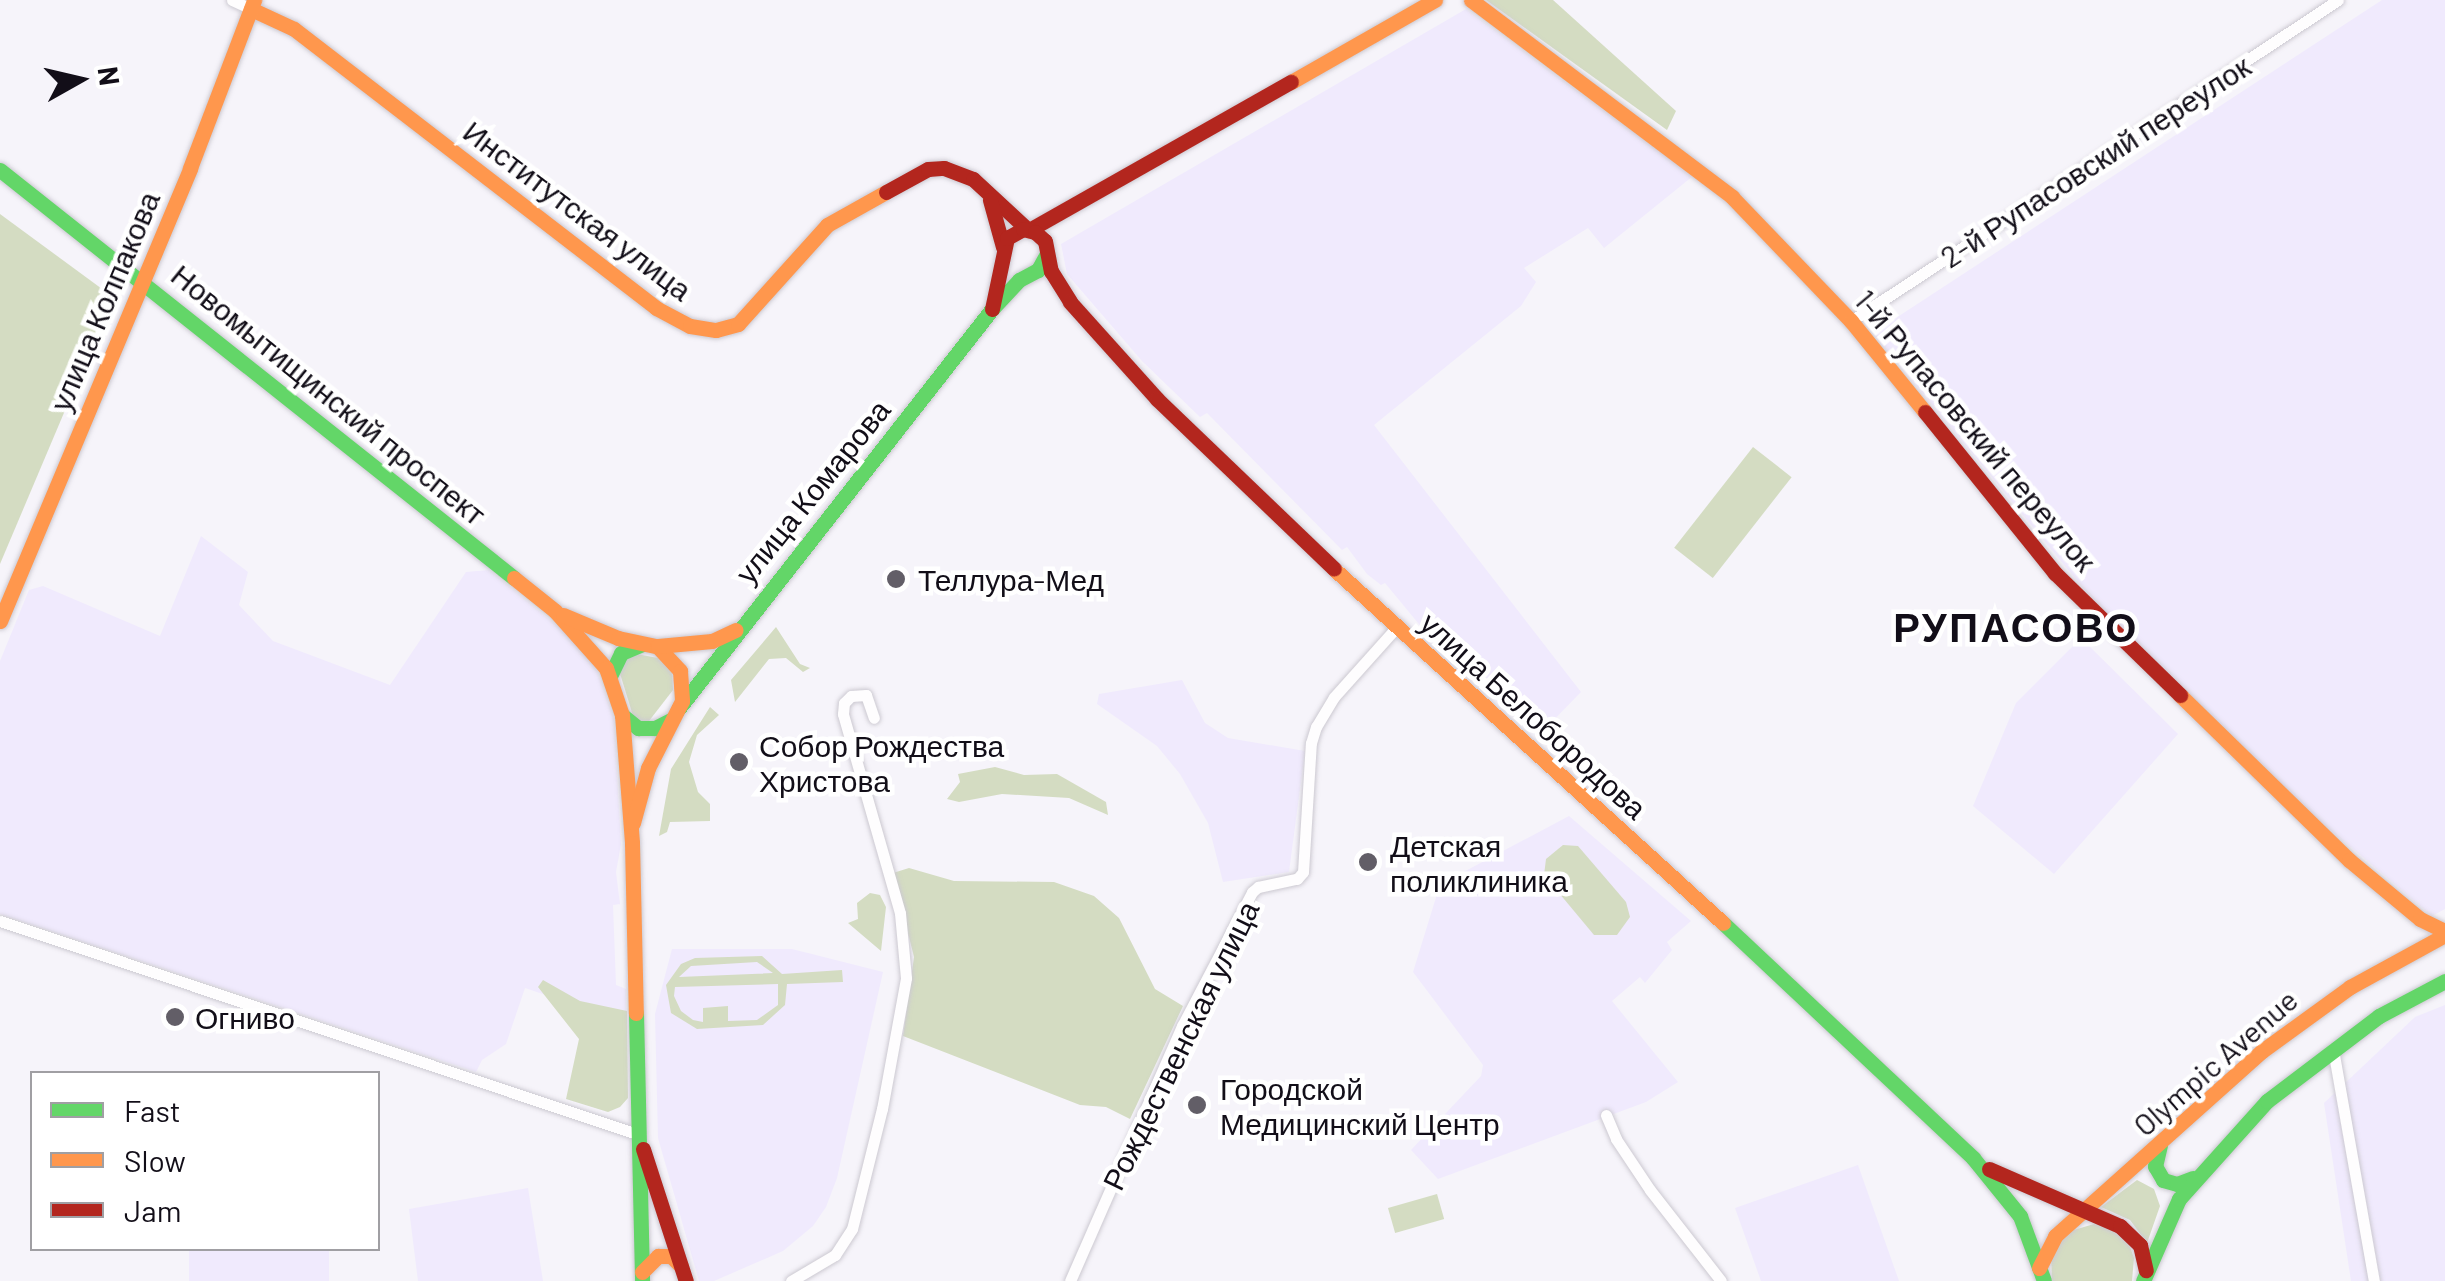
<!DOCTYPE html>
<html>
<head>
<meta charset="utf-8">
<style>
	body { margin:0 }
	#map { position:relative; width:2445px; height:1281px; overflow:hidden; background:#f6f4fa; font-family:Barlow,sans-serif }
	div>[style] { position:absolute }
	[style*='--x'] { left:calc(var(--x)*1px); top:calc(var(--y)*1px); width:calc(var(--w)*1px); rotate:calc(var(--a)*1deg) }
	.built>* { inset:0; background:#f0eafd; transform-origin:0 0 }
	.green>* { inset:0; background:#d4dcc2; transform-origin:0 0 }
	.roads { filter:drop-shadow(0 0 2px #ccc9d1) drop-shadow(0 0 2px #ccc9d1) }
	.street>* { height:11px; margin:-5.5px; padding:0 5.5px; transform-origin:5.5px; border-radius:5.5px; background:#fefdfe }
	.fast>* { height:15px; margin:-7.5px; padding:0 7.5px; transform-origin:7.5px; border-radius:7.5px; background:#63d668 }
	.slow>* { height:15px; margin:-7.5px; padding:0 7.5px; transform-origin:7.5px; border-radius:7.5px; background:#ff974d }
	.jam>* { height:15px; margin:-7.5px; padding:0 7.5px; transform-origin:7.5px; border-radius:7.5px; background:#b3261e }
	.dots>* { width:28px; height:28px; translate:-50% -50%; box-sizing:border-box; border:5px solid #fff; border-radius:50% }
	span { translate:-50% -50%; white-space:nowrap; text-align:center; line-height:1.15; -webkit-text-stroke:9px #fff; paint-order:stroke }
	.street-label { font-size:30px; color:#120e18 }
	.poi-label { font-size:30px; color:#120e18 }
	.left { translate:0 -50%; text-align:left }
	.district-label { font-size:40px; color:#120e18; font-weight:700; letter-spacing:2.5px }
	.legend { position:absolute; left:30px; top:1071px; width:350px; height:180px; box-sizing:border-box; background:#fff; border:2px solid #a09fa3; margin:0; padding:12px 18px; list-style:none; font-size:30px; color:#120e18 }
	.legend li { display:flex; align-items:center; gap:20px; height:50px }
	.legend b { width:50px; border:2px solid #a09fa3 }
	.north { position:absolute; left:30px; top:30px; width:100px; height:100px; -webkit-text-stroke:8px #fff; paint-order:stroke; rotate:82deg; font-size:28px; font-weight:700; line-height:40px; text-align:center; color:#120e18 }
	.north::after { content:''; display:block; margin:auto; width:35px; height:45px; background:#120e18; clip-path:polygon(50% 0,100% 100%,50% 72%,0 100%) }
</style>
</head>
<body>
<div id="map">
	<div class="built">
		<i style="clip-path:polygon(2382px 0,2445px 0,2445px 909px,2432px 916px,2313px 815px,2102px 611px,1873px 333px)"></i>
		<i style="clip-path:polygon(1466px 9px,1693px 176px,1604px 248px,1588px 228px,1524px 268px,1536px 282px,1521px 306px,1374px 425px,1581px 692px,1541px 733px,1479px 674px,1463px 670px,1442px 652px,1385px 583px,1381px 585px,1367px 574px,1347px 547px,1342px 550px,1207px 413px,1200px 417px,1142px 361px,1067px 274px,1061px 244px)"></i>
		<i style="clip-path:polygon(201px 536px,248px 572px,239px 605px,273px 641px,390px 685px,466px 572px,489px 570px,573px 639px,595px 665px,614px 719px,621px 844px,616px 872px,620px 904px,613px 905px,616px 985px,626px 989px,626px 1013px,584px 1008px,525px 988px,506px 1044px,482px 1060px,476px 1072px,0 914px,0 661px,29px 590px,43px 586px,160px 636px)"></i>
		<i style="clip-path:polygon(2081px 638px,2178px 734px,2054px 874px,1973px 806px,2016px 703px)"></i>
		<i style="clip-path:polygon(1182px 680px,1205px 723px,1228px 738px,1305px 751px,1289px 872px,1223px 882px,1208px 823px,1180px 774px,1157px 746px,1097px 704px,1099px 694px)"></i>
		<i style="clip-path:polygon(1569px 816px,1691px 921px,1667px 942px,1672px 950px,1645px 983px,1640px 977px,1612px 1001px,1678px 1082px,1646px 1102px,1438px 1179px,1411px 1150px,1481px 1076px,1483px 1065px,1413px 972px,1438px 891px,1441px 884px)"></i>
		<i style="clip-path:polygon(672px 949px,792px 949px,883px 972px,837px 1178px,826px 1207px,813px 1226px,783px 1251px,714px 1281px,699px 1281px,658px 1138px,655px 1014px)"></i>
		<i style="clip-path:polygon(2445px 1005px,2445px 1281px,2351px 1281px,2324px 1103px,2415px 1017px)"></i>
		<i style="clip-path:polygon(1858px 1165px,1899px 1281px,1761px 1281px,1735px 1208px)"></i>
		<i style="clip-path:polygon(528px 1188px,543px 1281px,418px 1281px,409px 1209px)"></i>
		<i style="left:189px;top:1249px;width:140px;height:32px"></i>
	</div>
	<div class="green">
		<i style="clip-path:polygon(1486px 0,1553px 0,1676px 111px,1667px 130px)"></i>
		<i style="clip-path:polygon(0 214px,113px 297px,0 564px)"></i>
		<i style="left:1753px;top:447px;width:49px;height:128px;rotate:38deg"></i>
		<i style="clip-path:polygon(776px 627px,800px 664px,810px 668px,803px 672px,786px 658px,769px 659px,735px 702px,731px 680px)"></i>
		<i style="clip-path:polygon(631px 653px,658px 658px,672px 670px,673px 690px,649px 721px,641px 722px,633px 716px,618px 667px)"></i>
		<i style="clip-path:polygon(710px 707px,719px 715px,697px 735px,689px 762px,698px 792px,710px 804px,710px 821px,670px 822px,667px 832px,659px 836px,671px 769px)"></i>
		<i style="clip-path:polygon(995px 767px,1024px 775px,1057px 774px,1106px 802px,1108px 815px,1069px 798px,1002px 794px,959px 802px,947px 799px,960px 782px,958px 774px)"></i>
		<i style="clip-path:polygon(1563px 845px,1578px 846px,1626px 902px,1630px 917px,1617px 935px,1594px 935px,1544px 875px,1546px 859px)"></i>
		<i style="clip-path:polygon(909px 868px,954px 881px,1054px 882px,1094px 896px,1119px 918px,1155px 989px,1183px 1006px,1130px 1119px,1106px 1107px,1080px 1105px,903px 1036px,914px 957px,893px 873px)"></i>
		<i style="clip-path:polygon(870px 893px,880px 895px,886px 907px,881px 951px,848px 923px,858px 919px,857px 903px)"></i>
		<i style="clip-path:polygon(evenodd,762px 956px,782px 974px,842px 970px,843px 982px,787px 984px,785px 1005px,763px 1025px,697px 1029px,671px 1013px,666px 985px,681px 964px,695px 958px,762px 956px,757px 962px,773px 973px,679px 977px,691px 966px,757px 962px,762px 956px,778px 984px,778px 1005px,757px 1020px,728px 1021px,728px 1006px,703px 1008px,703px 1022px,693px 1020px,681px 1011px,674px 996px,675px 987px,778px 984px)"></i>
		<i style="clip-path:polygon(543px 980px,580px 1001px,627px 1011px,628px 1098px,620px 1107px,608px 1112px,566px 1099px,579px 1039px,538px 987px)"></i>
		<i style="clip-path:polygon(2137px 1180px,2154px 1189px,2160px 1206px,2147px 1243px,2130px 1220px,2101px 1207px)"></i>
		<i style="left:1437px;top:1194px;width:26px;height:51px;rotate:74deg"></i>
		<i style="clip-path:polygon(2094px 1224px,2108px 1227px,2129px 1244px,2134px 1258px,2132px 1281px,2052px 1281px,2051px 1254px,2067px 1232px)"></i>
	</div>
	<div class="roads">
		<div class="street">
			<i style="--x:232;--y:0;--w:21;--a:25"></i>
			<i style="--x:1851;--y:321;--w:583;--a:-33.39"></i>
			<i style="--x:0;--y:921;--w:675;--a:18.49"></i>
			<i style="--x:2333;--y:1049;--w:236;--a:80"></i>
			<i style="--x:1606;--y:1115;--w:26;--a:67"></i>
			<i style="--x:1616;--y:1139;--w:61;--a:56.3"></i>
			<i style="--x:1650;--y:1190;--w:115;--a:52"></i>
			<i style="--x:791;--y:1281;--w:51;--a:-30.6"></i>
			<i style="--x:835;--y:1255;--w:31;--a:-57"></i>
			<i style="--x:852;--y:1229;--w:124;--a:-76"></i>
			<i style="--x:882;--y:1109;--w:133;--a:-79.6"></i>
			<i style="--x:906;--y:978;--w:65;--a:-95.3"></i>
			<i style="--x:900;--y:913;--w:207;--a:-106"></i>
			<i style="--x:843;--y:714;--w:11;--a:-85"></i>
			<i style="--x:844;--y:703;--w:10;--a:-45"></i>
			<i style="--x:851;--y:696;--w:15;--a:-4"></i>
			<i style="--x:866;--y:695;--w:24;--a:71"></i>
			<i style="--x:1070;--y:1281;--w:279;--a:-66.3"></i>
			<i style="--x:1182;--y:1026;--w:151;--a:-62.4"></i>
			<i style="--x:1252;--y:892;--w:8;--a:-40"></i>
			<i style="--x:1258;--y:887;--w:40;--a:-12"></i>
			<i style="--x:1297;--y:879;--w:9;--a:-49"></i>
			<i style="--x:1303;--y:872;--w:129;--a:-86.5"></i>
			<i style="--x:1311;--y:743;--w:17;--a:-73"></i>
			<i style="--x:1316;--y:727;--w:35;--a:-59"></i>
			<i style="--x:1334;--y:697;--w:93;--a:-48.1"></i>
		</div>
		<div class="fast">
			<i style="--x:0;--y:170;--w:656;--a:38.44"></i>
			<i style="--x:610;--y:676;--w:25;--a:-64"></i>
			<i style="--x:621;--y:653;--w:23;--a:-23"></i>
			<i style="--x:679;--y:708;--w:507;--a:-51.89"></i>
			<i style="--x:992;--y:309;--w:40;--a:-47"></i>
			<i style="--x:1019;--y:280;--w:21;--a:-28"></i>
			<i style="--x:1038;--y:270;--w:18;--a:-61"></i>
			<i style="--x:622;--y:715;--w:21;--a:39"></i>
			<i style="--x:638;--y:728;--w:17;--a:0"></i>
			<i style="--x:655;--y:728;--w:18;--a:-27"></i>
			<i style="--x:1723;--y:923;--w:343;--a:43.2"></i>
			<i style="--x:1973;--y:1158;--w:75;--a:51"></i>
			<i style="--x:2020;--y:1216;--w:69;--a:69.7"></i>
			<i style="--x:636;--y:1013;--w:268;--a:88.7"></i>
			<i style="--x:2160;--y:1145;--w:22;--a:103"></i>
			<i style="--x:2155;--y:1166;--w:16;--a:60"></i>
			<i style="--x:2163;--y:1180;--w:15;--a:16"></i>
			<i style="--x:2177;--y:1184;--w:17;--a:-21"></i>
			<i style="--x:2143;--y:1281;--w:90;--a:-66.3"></i>
			<i style="--x:2179;--y:1199;--w:132;--a:-48.1"></i>
			<i style="--x:2267;--y:1101;--w:141;--a:-37.2"></i>
			<i style="--x:2379;--y:1016;--w:75;--a:-27.9"></i>
		</div>
		<div class="slow">
			<i style="--x:1471;--y:0;--w:327;--a:37"></i>
			<i style="--x:1732;--y:197;--w:172;--a:46.2"></i>
			<i style="--x:1851;--y:321;--w:117;--a:50.9"></i>
			<i style="--x:251;--y:9;--w:47;--a:24.9"></i>
			<i style="--x:294;--y:29;--w:457;--a:37.6"></i>
			<i style="--x:656;--y:308;--w:38;--a:28"></i>
			<i style="--x:690;--y:326;--w:26;--a:9"></i>
			<i style="--x:716;--y:330;--w:23;--a:-15"></i>
			<i style="--x:738;--y:324;--w:133;--a:-48"></i>
			<i style="--x:827;--y:225;--w:68;--a:-29.2"></i>
			<i style="--x:1291;--y:82;--w:166;--a:-29.7"></i>
			<i style="--x:1334;--y:569;--w:526;--a:42.3"></i>
			<i style="--x:514;--y:578;--w:53;--a:38.8"></i>
			<i style="--x:555;--y:611;--w:76;--a:48.2"></i>
			<i style="--x:606;--y:668;--w:50;--a:71.2"></i>
			<i style="--x:622;--y:715;--w:128;--a:85.5"></i>
			<i style="--x:632;--y:843;--w:170;--a:88.7"></i>
			<i style="--x:563;--y:615;--w:60;--a:22.7"></i>
			<i style="--x:618;--y:638;--w:40;--a:12"></i>
			<i style="--x:657;--y:646;--w:34;--a:47"></i>
			<i style="--x:680;--y:671;--w:30;--a:86"></i>
			<i style="--x:682;--y:701;--w:75;--a:116.9"></i>
			<i style="--x:648;--y:768;--w:57;--a:105.3"></i>
			<i style="--x:0;--y:621;--w:491;--a:-67.2"></i>
			<i style="--x:190;--y:168;--w:180;--a:-69.1"></i>
			<i style="--x:658;--y:646;--w:54;--a:-5.3"></i>
			<i style="--x:712;--y:641;--w:26;--a:-25"></i>
			<i style="--x:2180;--y:695;--w:236;--a:44.3"></i>
			<i style="--x:2349;--y:860;--w:92;--a:39.7"></i>
			<i style="--x:2420;--y:919;--w:28;--a:26"></i>
			<i style="--x:2039;--y:1268;--w:36;--a:-63"></i>
			<i style="--x:2055;--y:1236;--w:278;--a:-41.8"></i>
			<i style="--x:2262;--y:1051;--w:109;--a:-36"></i>
			<i style="--x:2350;--y:987;--w:108;--a:-28.7"></i>
			<i style="--x:642;--y:1272;--w:23;--a:-45"></i>
			<i style="--x:658;--y:1256;--w:13;--a:0"></i>
			<i style="--x:671;--y:1256;--w:14;--a:45"></i>
		</div>
		<div class="jam">
			<i style="--x:886;--y:192;--w:48;--a:-28.7"></i>
			<i style="--x:928;--y:169;--w:16;--a:-4"></i>
			<i style="--x:944;--y:168;--w:31;--a:21"></i>
			<i style="--x:973;--y:179;--w:74;--a:42.8"></i>
			<i style="--x:990;--y:200;--w:49;--a:74.5"></i>
			<i style="--x:1029;--y:230;--w:301;--a:-29.5"></i>
			<i style="--x:992;--y:309;--w:73;--a:-78.1"></i>
			<i style="--x:1007;--y:238;--w:18;--a:-29"></i>
			<i style="--x:1023;--y:229;--w:12;--a:14"></i>
			<i style="--x:1035;--y:232;--w:13;--a:42"></i>
			<i style="--x:1045;--y:241;--w:31;--a:79"></i>
			<i style="--x:1051;--y:271;--w:36;--a:58"></i>
			<i style="--x:1070;--y:302;--w:130;--a:48.1"></i>
			<i style="--x:1157;--y:399;--w:245;--a:43.8"></i>
			<i style="--x:1925;--y:412;--w:207;--a:51.1"></i>
			<i style="--x:2055;--y:573;--w:175;--a:44.3"></i>
			<i style="--x:643;--y:1149;--w:139;--a:72"></i>
			<i style="--x:1989;--y:1169;--w:143;--a:23.5"></i>
			<i style="--x:2120;--y:1226;--w:28;--a:44"></i>
			<i style="--x:2140;--y:1245;--w:26;--a:77"></i>
		</div>
	</div>
	<div class="dots">
		<i style="left:896px;top:579px;background:#625e67"></i>
		<i style="left:739px;top:762px;background:#625e67"></i>
		<i style="left:1368px;top:862px;background:#625e67"></i>
		<i style="left:175px;top:1017px;background:#625e67"></i>
		<i style="left:1197px;top:1105px;background:#625e67"></i>
	</div>
	<div class="street-label">
		<span style="left:2095px;top:161px;rotate:-33deg">2-й Рупасовский переулок</span>
		<span style="left:578px;top:210px;rotate:37deg">Институтская улица</span>
		<span style="left:104px;top:301px;rotate:-67deg">улица Колпакова</span>
		<span style="left:329px;top:394px;rotate:39deg">Новомытищинский проспект</span>
		<span style="left:1976px;top:430px;rotate:50deg">1-й Рупасовский переулок</span>
		<span style="left:812px;top:491px;rotate:-51deg">улица Комарова</span>
		<span style="left:1534px;top:715px;rotate:42deg">улица Белобородова</span>
		<span style="left:1180px;top:1045px;rotate:-64deg">Рождественская улица</span>
		<span style="left:2215px;top:1062px;rotate:-41deg">Olympic Avenue</span>
	</div>
	<div class="poi-label">
		<span class="left" style="left:918px;top:579px">Теллура-Мед</span>
		<span class="left" style="left:759px;top:762px">Собор Рождества<br>Христова</span>
		<span class="left" style="left:1390px;top:862px">Детская<br>поликлиника</span>
		<span class="left" style="left:195px;top:1017px">Огниво</span>
		<span class="left" style="left:1220px;top:1105px">Городской<br>Медицинский Центр</span>
	</div>
	<div class="district-label">
		<span style="left:2016px;top:626px">РУПАСОВО</span>
	</div>
	<ul class="legend">
	<li><b style="height:12px;background:#63d668"></b>Fast</li>
	<li><b style="height:12px;background:#ff974d"></b>Slow</li>
	<li><b style="height:12px;background:#b3261e"></b>Jam</li>
	</ul>
	<div class="north">N</div>
</div>
</body>
</html>
